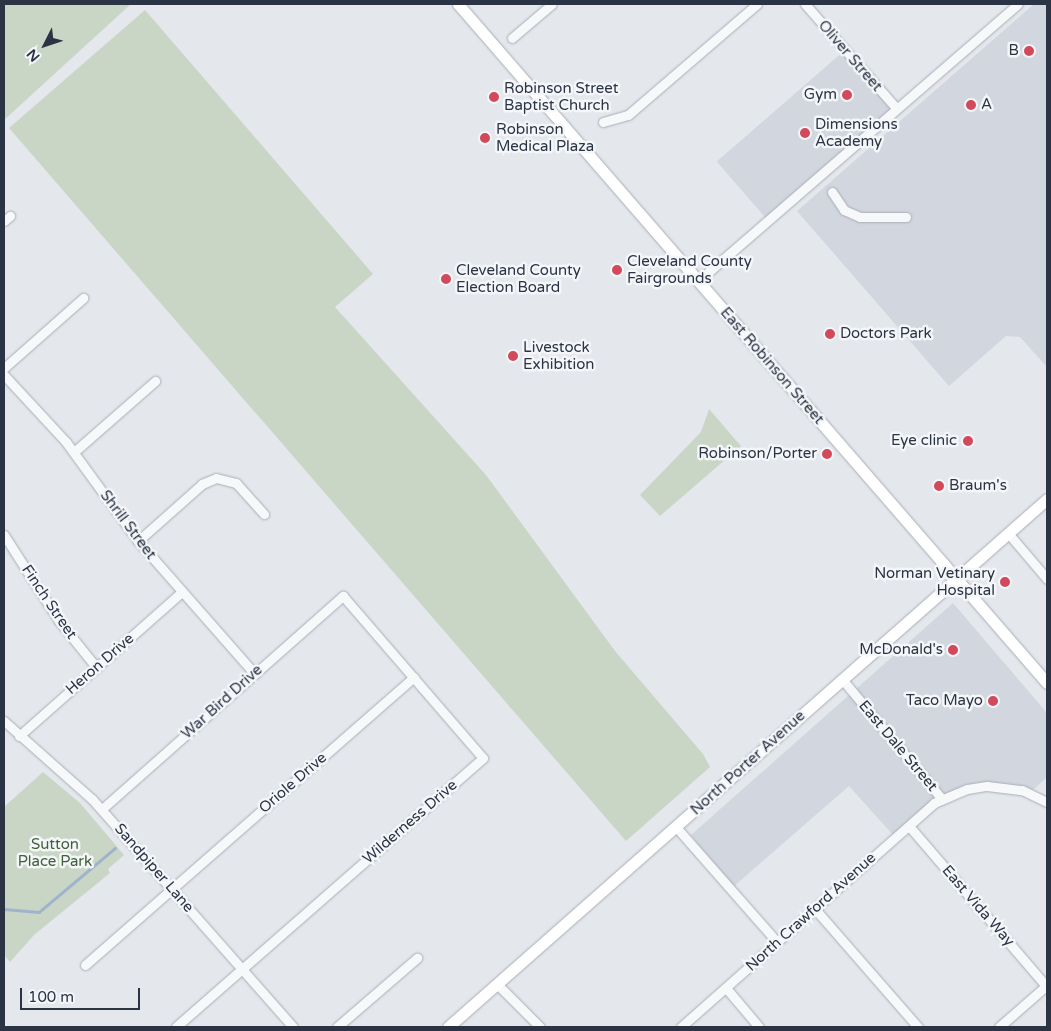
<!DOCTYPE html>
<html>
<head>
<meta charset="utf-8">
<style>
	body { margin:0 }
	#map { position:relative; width:1051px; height:1031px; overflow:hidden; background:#e4e7ec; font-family:"Varela Round",sans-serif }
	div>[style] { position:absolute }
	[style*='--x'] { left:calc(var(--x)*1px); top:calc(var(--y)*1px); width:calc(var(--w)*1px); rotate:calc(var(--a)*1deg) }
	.built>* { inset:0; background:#d2d6de; transform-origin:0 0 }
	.green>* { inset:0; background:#c9d6c5 }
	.stream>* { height:2.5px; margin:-1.25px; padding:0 1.25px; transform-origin:1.25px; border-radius:1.25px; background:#9fb4cc }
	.roads { filter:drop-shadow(0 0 1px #a9aeb7) drop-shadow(0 0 1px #a9aeb7) }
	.minor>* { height:9px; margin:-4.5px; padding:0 4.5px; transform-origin:4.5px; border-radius:4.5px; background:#f7f8fa }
	.major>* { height:11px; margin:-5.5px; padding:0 5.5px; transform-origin:5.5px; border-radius:5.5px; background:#fff }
	.dots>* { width:14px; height:14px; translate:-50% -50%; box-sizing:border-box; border:2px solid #f4f6f9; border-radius:50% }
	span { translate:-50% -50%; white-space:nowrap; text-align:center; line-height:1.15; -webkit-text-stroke:5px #f4f6f9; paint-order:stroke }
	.poi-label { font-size:15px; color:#2b3445 }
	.right { translate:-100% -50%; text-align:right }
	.left { translate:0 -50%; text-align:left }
	.street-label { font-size:15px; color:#2b3445 }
	.park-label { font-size:15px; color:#3f6138 }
	.frame { position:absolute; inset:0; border:5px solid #2b3445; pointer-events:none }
	.north { position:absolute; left:20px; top:20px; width:50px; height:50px; -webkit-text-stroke:4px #f4f6f9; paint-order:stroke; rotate:229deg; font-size:14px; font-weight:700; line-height:20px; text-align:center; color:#2b3445 }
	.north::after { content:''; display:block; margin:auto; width:18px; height:22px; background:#2b3445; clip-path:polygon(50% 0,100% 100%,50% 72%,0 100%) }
	.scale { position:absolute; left:20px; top:988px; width:120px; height:22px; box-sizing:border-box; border:2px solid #2b3445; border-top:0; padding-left:6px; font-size:15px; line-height:18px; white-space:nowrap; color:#2b3445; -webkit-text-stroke:4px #f4f6f9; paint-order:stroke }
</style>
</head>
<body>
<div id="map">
	<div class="built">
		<i style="clip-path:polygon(1034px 4px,1047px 4px,1047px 367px,1020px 337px,1006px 336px,949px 386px,797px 211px)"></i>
		<i style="left:845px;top:50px;width:77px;height:170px;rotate:49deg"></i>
		<i style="clip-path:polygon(953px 603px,1047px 713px,1047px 777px,1031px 792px,1020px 788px,949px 792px,894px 836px,849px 786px,732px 888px,691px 835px)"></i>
	</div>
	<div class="green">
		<i style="clip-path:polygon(4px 4px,131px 4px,4px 120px)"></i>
		<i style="clip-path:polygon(145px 10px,373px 274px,335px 307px,486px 475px,615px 651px,703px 754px,710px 767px,626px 841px,9px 128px)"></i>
		<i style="clip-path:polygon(709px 409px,741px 446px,660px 516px,640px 495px,701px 432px)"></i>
		<i style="clip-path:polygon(43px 772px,80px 803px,124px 855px,108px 869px,110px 873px,34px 935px,10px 962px,4px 955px,4px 807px)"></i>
	</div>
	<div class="stream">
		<i style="--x:4;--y:909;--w:35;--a:5"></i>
		<i style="--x:39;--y:912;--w:99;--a:-40.1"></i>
	</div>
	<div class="roads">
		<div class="minor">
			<i style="--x:805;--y:4;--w:138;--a:48.8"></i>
			<i style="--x:512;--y:38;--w:52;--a:-40.4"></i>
			<i style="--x:603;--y:122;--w:26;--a:-16"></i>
			<i style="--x:628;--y:115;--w:170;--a:-40.7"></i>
			<i style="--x:832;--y:192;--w:22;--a:56"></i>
			<i style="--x:844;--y:210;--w:17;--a:24"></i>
			<i style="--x:860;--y:217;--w:46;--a:0"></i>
			<i style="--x:4;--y:221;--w:8;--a:-40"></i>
			<i style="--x:698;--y:281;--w:423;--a:-40.9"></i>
			<i style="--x:4;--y:368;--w:106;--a:-41.5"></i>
			<i style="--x:4;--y:375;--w:91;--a:47.2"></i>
			<i style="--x:66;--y:442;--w:122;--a:54"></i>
			<i style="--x:138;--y:541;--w:177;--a:48.7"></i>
			<i style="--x:74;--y:452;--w:108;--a:-41.2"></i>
			<i style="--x:1008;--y:533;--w:60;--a:49.7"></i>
			<i style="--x:4;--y:535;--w:102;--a:57.4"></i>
			<i style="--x:59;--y:621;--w:59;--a:51.2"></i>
			<i style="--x:138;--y:541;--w:86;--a:-41.7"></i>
			<i style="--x:202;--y:484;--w:15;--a:-23"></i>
			<i style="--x:216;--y:478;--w:21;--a:14"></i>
			<i style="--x:236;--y:483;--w:42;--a:47.9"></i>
			<i style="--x:842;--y:679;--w:156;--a:50.2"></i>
			<i style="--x:4;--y:721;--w:118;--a:41.6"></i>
			<i style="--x:92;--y:799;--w:304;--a:48.6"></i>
			<i style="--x:19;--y:736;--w:217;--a:-41.5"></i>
			<i style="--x:102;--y:809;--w:322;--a:-41.5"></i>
			<i style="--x:343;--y:596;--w:214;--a:49.2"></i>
			<i style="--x:483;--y:758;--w:408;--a:138.8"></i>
			<i style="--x:909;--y:826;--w:212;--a:49.4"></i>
			<i style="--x:676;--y:827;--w:153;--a:48.7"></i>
			<i style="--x:815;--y:909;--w:157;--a:48.9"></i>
			<i style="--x:85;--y:965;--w:437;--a:-41.2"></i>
			<i style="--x:497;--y:984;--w:61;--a:45"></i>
			<i style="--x:726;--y:988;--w:51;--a:49.8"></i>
			<i style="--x:337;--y:1027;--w:106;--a:-40.8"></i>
			<i style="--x:681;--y:1027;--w:338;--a:-41.5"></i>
			<i style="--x:934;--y:803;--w:36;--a:-23"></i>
			<i style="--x:967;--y:789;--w:20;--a:-9"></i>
			<i style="--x:987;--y:786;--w:35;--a:7"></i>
			<i style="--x:1022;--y:790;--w:28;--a:26"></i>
			<i style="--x:999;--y:1027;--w:64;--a:-41.2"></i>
		</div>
		<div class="major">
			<i style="--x:458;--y:4;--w:899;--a:49.06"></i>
			<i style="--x:448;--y:1027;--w:798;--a:-41.4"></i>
		</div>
	</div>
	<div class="dots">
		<i style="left:1029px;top:51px;background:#d1495b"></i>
		<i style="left:847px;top:95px;background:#d1495b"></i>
		<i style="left:494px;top:97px;background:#d1495b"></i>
		<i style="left:971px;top:105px;background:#d1495b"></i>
		<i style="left:805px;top:133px;background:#d1495b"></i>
		<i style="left:485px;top:138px;background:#d1495b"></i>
		<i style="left:617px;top:270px;background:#d1495b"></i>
		<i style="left:446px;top:279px;background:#d1495b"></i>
		<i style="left:830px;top:334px;background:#d1495b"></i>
		<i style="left:513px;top:356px;background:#d1495b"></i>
		<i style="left:968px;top:441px;background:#d1495b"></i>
		<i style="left:827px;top:454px;background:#d1495b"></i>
		<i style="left:939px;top:486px;background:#d1495b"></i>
		<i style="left:1005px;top:582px;background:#d1495b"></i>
		<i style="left:953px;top:650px;background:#d1495b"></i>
		<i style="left:993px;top:701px;background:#d1495b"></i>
	</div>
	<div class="poi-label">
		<span class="right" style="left:1019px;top:51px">B</span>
		<span class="left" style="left:504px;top:97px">Robinson Street<br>Baptist Church</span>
		<span class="right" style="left:837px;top:95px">Gym</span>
		<span class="left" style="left:981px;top:105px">A</span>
		<span class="left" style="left:815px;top:133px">Dimensions<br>Academy</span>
		<span class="left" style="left:496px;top:138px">Robinson<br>Medical Plaza</span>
		<span class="left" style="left:627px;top:270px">Cleveland County<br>Fairgrounds</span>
		<span class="left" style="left:456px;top:279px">Cleveland County<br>Election Board</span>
		<span class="left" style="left:840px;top:334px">Doctors Park</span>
		<span class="left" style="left:523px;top:356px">Livestock<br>Exhibition</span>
		<span class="right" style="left:957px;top:441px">Eye clinic</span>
		<span class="right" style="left:817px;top:454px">Robinson/Porter</span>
		<span class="left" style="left:949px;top:486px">Braum's</span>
		<span class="right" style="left:995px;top:582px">Norman Vetinary<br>Hospital</span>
		<span class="right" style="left:943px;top:650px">McDonald's</span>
		<span class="right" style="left:983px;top:701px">Taco Mayo</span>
	</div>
	<div class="street-label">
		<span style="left:850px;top:56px;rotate:49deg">Oliver Street</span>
		<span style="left:772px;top:366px;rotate:49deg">East Robinson Street</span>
		<span style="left:128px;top:525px;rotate:53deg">Shrill Street</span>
		<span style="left:49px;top:602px;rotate:56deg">Finch Street</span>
		<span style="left:100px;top:664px;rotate:-41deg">Heron Drive</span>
		<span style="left:222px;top:702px;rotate:-42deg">War Bird Drive</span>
		<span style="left:898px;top:746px;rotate:50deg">East Dale Street</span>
		<span style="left:748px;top:763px;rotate:-42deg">North Porter Avenue</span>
		<span style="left:293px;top:783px;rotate:-41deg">Oriole Drive</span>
		<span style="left:410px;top:822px;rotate:-41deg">Wilderness Drive</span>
		<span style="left:154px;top:868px;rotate:49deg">Sandpiper Lane</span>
		<span style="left:978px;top:906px;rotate:49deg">East Vida Way</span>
		<span style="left:811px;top:912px;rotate:-42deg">North Crawford Avenue</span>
	</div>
	<div class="park-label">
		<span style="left:55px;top:853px">Sutton<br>Place Park</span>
	</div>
	<div class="frame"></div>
	<div class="north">N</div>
	<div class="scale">100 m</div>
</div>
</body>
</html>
